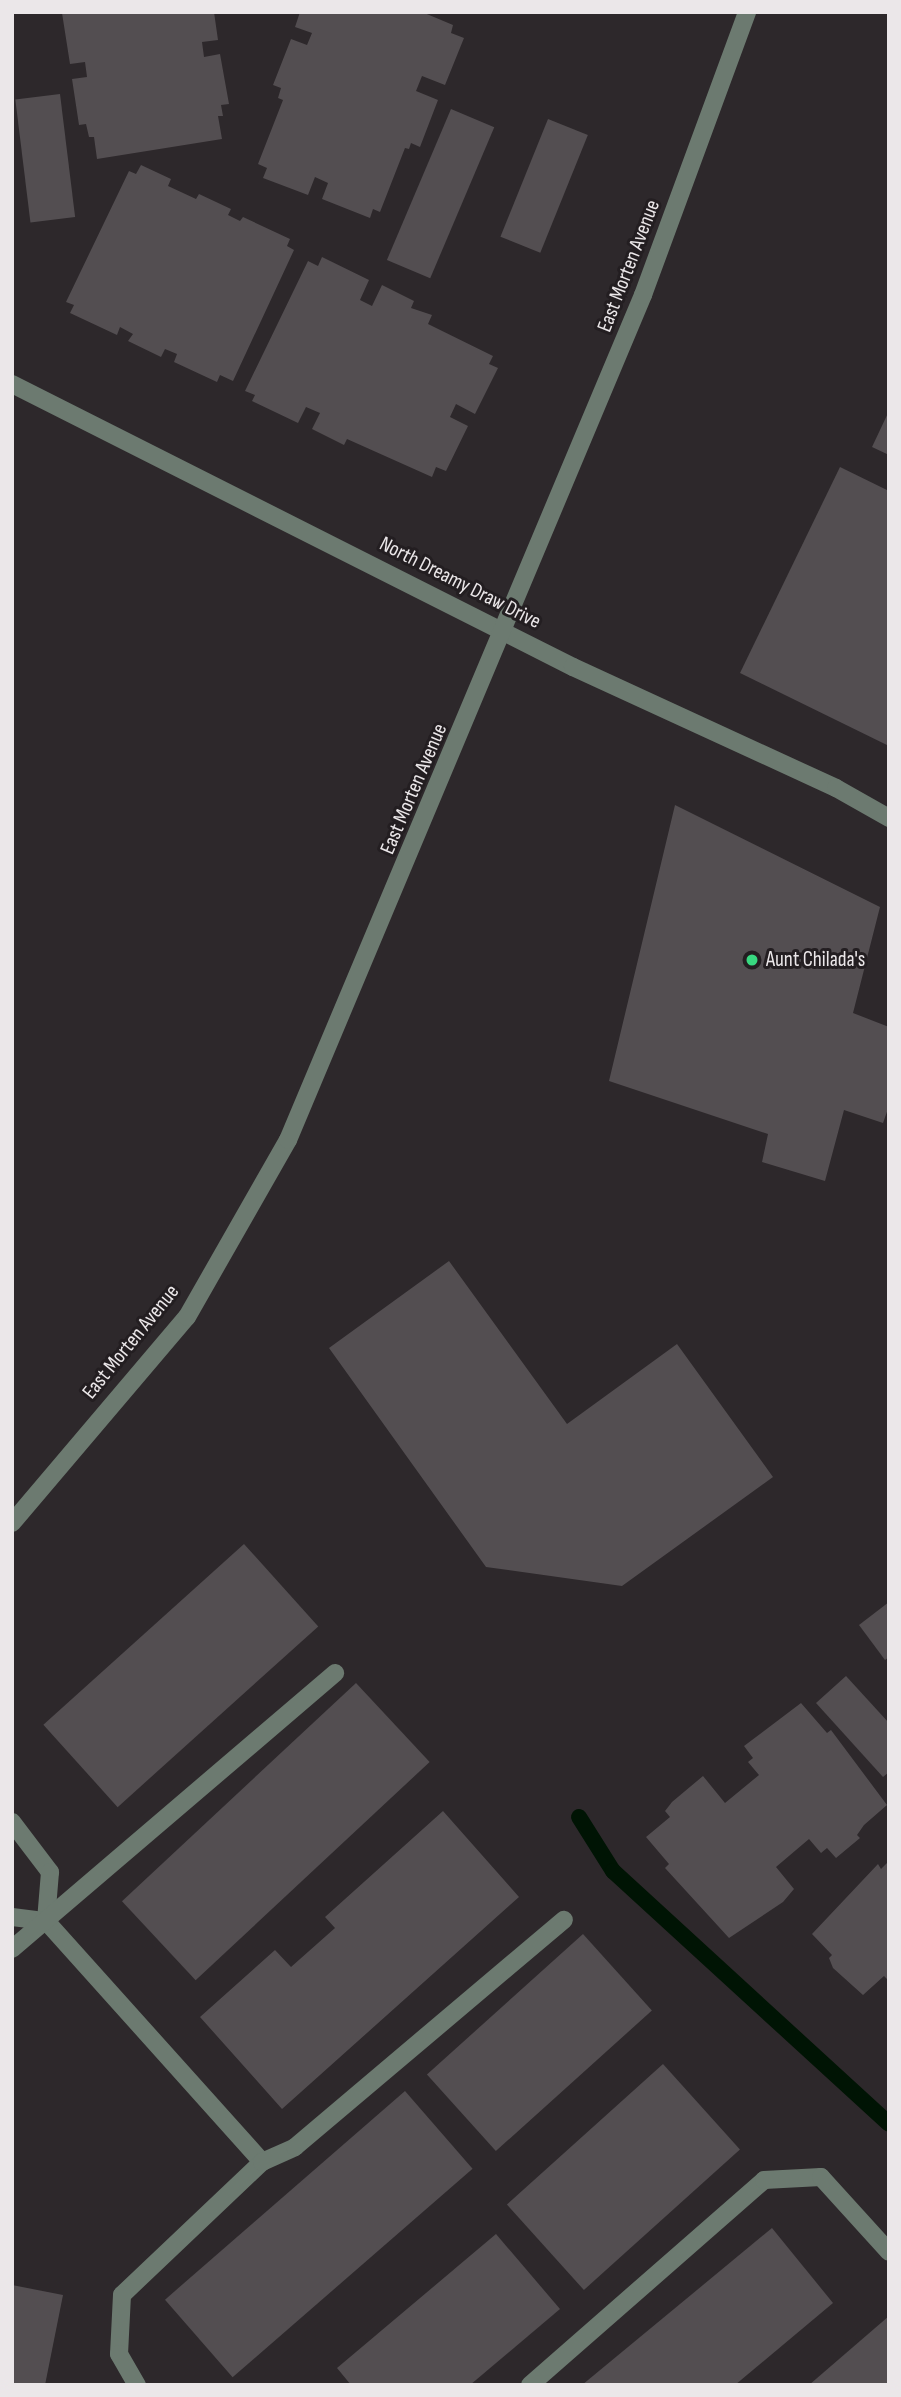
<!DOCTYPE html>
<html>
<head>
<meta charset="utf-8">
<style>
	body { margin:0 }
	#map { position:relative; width:901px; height:2397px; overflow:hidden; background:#2d282b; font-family:"Sofia Sans Condensed",sans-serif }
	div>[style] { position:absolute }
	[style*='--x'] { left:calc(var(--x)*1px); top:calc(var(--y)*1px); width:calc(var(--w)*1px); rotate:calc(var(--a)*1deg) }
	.stream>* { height:16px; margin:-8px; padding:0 8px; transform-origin:8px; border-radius:8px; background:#001404 }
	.building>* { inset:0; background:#534e51; transform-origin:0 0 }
	.minor>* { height:18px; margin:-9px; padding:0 9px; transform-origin:9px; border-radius:9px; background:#6c7a70 }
	.dots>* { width:19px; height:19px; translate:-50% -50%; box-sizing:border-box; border:4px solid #231e21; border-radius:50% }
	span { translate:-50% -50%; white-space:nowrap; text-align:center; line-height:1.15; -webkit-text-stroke:6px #231e21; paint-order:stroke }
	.street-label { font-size:21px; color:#ebe7e9 }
	.poi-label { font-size:21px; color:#ebe7e9 }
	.left { translate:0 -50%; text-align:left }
	.frame { position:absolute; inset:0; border:14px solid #ebe7e9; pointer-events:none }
</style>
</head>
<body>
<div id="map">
	<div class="stream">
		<i style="--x:579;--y:1817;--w:64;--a:57.8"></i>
		<i style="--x:613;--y:1871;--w:374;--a:42.5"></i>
	</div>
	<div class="building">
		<i style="clip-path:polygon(214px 12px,218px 40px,202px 42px,204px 57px,220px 54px,229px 104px,221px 105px,223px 116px,218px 116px,222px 139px,97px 159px,94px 137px,89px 137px,86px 124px,79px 125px,72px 79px,87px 77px,85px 62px,70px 64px,62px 13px)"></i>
		<i style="clip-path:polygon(300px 12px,422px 12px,453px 25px,451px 33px,464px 38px,445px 85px,422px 76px,416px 91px,438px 100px,420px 147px,411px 143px,409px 149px,405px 148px,380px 212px,373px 209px,370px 218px,322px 199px,328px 183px,315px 177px,308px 195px,263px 178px,267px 168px,258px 164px,283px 100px,278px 98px,281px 88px,273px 85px,291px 39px,307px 45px,312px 33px,295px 27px)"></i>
		<i style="left:60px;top:94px;width:124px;height:45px;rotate:83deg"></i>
		<i style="left:451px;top:109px;width:47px;height:164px;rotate:23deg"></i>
		<i style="left:548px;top:119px;width:43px;height:127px;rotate:22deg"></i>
		<i style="clip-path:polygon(141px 165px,171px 179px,168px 186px,196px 199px,199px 194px,231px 209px,228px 215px,240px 221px,243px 217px,290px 239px,287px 246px,294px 250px,233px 381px,220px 375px,217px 382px,174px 362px,177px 354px,165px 349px,161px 357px,128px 341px,133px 334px,120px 327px,117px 335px,70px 313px,74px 305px,66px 302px,129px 171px,136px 174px)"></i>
		<i style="clip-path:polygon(322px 257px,369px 280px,360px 300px,372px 306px,382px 285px,414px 301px,411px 308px,432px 315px,428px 324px,493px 356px,489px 364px,498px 368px,475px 414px,456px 404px,450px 417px,468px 426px,446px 471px,436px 467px,432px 477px,347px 439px,344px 445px,312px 429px,320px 413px,306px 407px,298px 423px,252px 401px,255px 395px,245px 391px,308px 261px,318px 266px)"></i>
		<i style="clip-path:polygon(889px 411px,889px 455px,872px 447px)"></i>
		<i style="clip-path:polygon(840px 467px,889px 491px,889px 746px,740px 673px)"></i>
		<i style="clip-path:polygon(675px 805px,880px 907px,853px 1013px,889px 1027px,889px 1106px,883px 1123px,844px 1110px,825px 1181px,762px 1162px,768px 1134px,609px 1081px)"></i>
		<i style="clip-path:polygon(449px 1261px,567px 1424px,677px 1344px,773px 1477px,622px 1586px,486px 1567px,329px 1348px)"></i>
		<i style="left:244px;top:1544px;width:111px;height:270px;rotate:48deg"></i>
		<i style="clip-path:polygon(889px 1602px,889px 1657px,885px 1660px,859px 1625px)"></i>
		<i style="clip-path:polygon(846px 1676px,889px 1723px,889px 1772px,883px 1777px,816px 1703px)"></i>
		<i style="left:356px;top:1683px;width:108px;height:320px;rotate:47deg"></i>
		<i style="clip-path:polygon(801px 1703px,827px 1733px,831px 1730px,887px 1805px,864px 1825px,857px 1835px,860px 1838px,836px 1858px,827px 1848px,821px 1853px,809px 1839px,776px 1867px,794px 1889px,783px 1902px,729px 1938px,665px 1868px,669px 1864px,646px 1837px,670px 1817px,665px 1811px,672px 1802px,703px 1776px,725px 1803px,759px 1775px,748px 1762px,753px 1758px,744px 1746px)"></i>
		<i style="clip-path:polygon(443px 1811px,519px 1897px,282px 2109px,200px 2017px,275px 1950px,291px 1967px,335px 1928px,325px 1917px)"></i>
		<i style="clip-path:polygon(889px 1861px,889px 1981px,884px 1976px,863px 1995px,833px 1968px,829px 1958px,832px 1955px,812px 1934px,878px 1864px,881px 1869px)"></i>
		<i style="left:583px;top:1934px;width:103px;height:210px;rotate:48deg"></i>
		<i style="left:663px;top:2064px;width:115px;height:210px;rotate:48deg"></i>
		<i style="left:405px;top:2091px;width:103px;height:318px;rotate:49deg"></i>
		<i style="clip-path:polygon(772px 2228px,833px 2303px,735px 2385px,582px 2385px)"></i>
		<i style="clip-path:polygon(496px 2234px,560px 2309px,470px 2385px,351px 2385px,337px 2368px)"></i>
		<i style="clip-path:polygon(12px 2285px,63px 2295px,45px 2385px,12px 2385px)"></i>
		<i style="clip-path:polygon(889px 2316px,889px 2385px,809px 2385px)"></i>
	</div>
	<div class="minor">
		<i style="--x:12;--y:384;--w:628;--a:26.77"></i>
		<i style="--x:573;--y:667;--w:289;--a:24.7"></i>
		<i style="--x:836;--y:788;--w:61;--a:29.5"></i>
		<i style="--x:12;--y:1523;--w:270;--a:-49.7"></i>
		<i style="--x:187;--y:1317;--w:204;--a:-60.3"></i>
		<i style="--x:288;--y:1140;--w:917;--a:-67.21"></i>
		<i style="--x:643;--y:295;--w:302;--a:-69.8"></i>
		<i style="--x:12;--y:1822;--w:63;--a:52.8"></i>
		<i style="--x:50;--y:1872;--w:49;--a:94.7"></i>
		<i style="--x:12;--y:1917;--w:34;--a:7"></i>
		<i style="--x:46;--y:1921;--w:324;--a:48.1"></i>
		<i style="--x:262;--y:2162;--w:193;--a:136.5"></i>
		<i style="--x:122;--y:2295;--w:59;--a:92.9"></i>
		<i style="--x:119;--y:2354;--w:36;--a:60"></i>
		<i style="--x:12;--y:1949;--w:425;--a:-40.5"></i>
		<i style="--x:262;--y:2162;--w:36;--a:-24"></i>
		<i style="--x:295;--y:2147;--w:352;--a:-40.2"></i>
		<i style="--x:530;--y:2385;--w:311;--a:-41.2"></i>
		<i style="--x:764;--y:2180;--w:57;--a:-3"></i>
		<i style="--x:821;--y:2177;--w:101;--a:47.8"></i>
	</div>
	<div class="dots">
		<i style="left:752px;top:960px;background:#38d880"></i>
	</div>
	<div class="street-label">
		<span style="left:629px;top:266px;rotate:-69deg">East Morten Avenue</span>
		<span style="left:460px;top:583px;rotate:27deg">North Dreamy Draw Drive</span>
		<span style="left:414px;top:789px;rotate:-67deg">East Morten Avenue</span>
		<span style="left:131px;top:1342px;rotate:-51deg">East Morten Avenue</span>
	</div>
	<div class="poi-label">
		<span class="left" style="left:766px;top:960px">Aunt Chilada's</span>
	</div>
	<div class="frame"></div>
</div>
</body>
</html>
